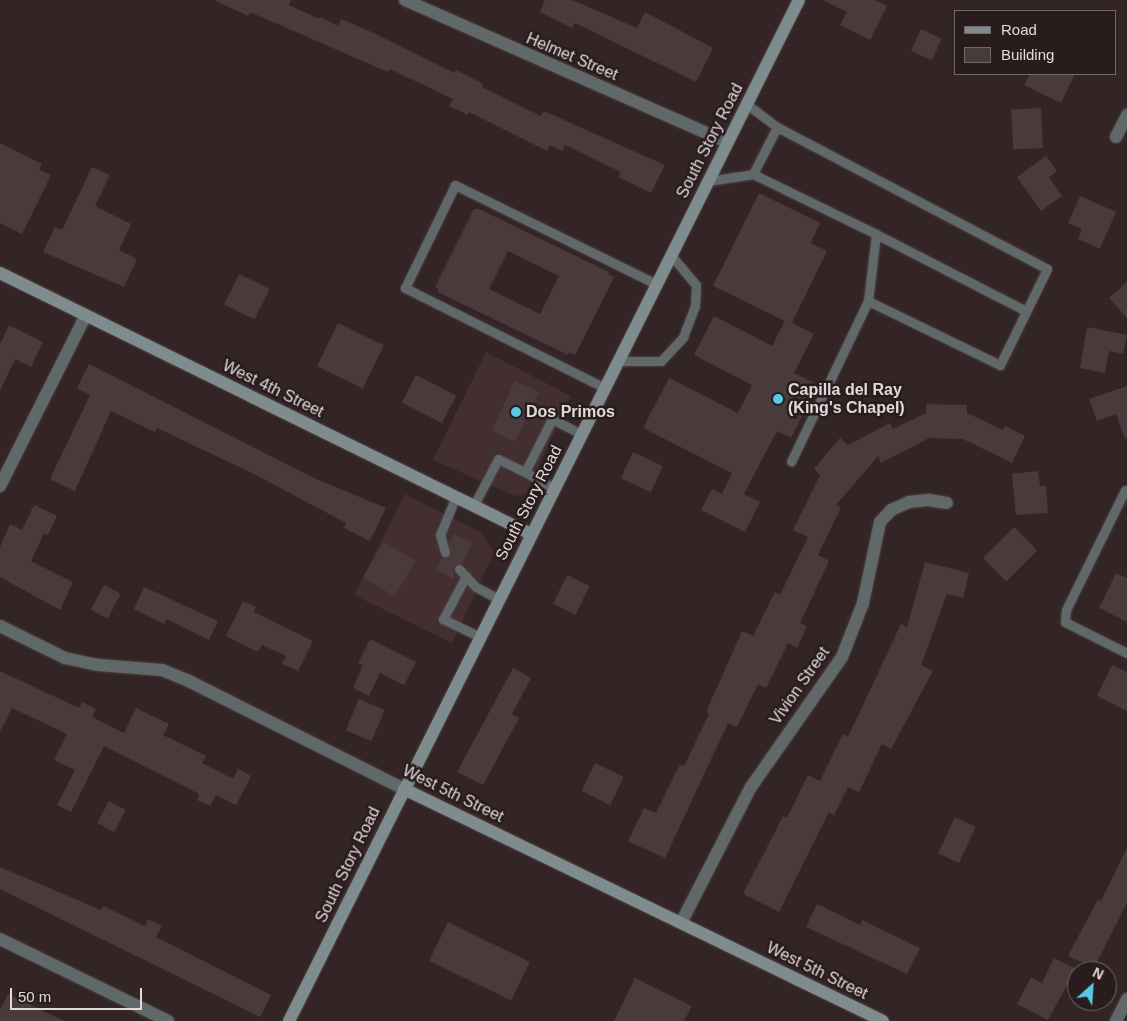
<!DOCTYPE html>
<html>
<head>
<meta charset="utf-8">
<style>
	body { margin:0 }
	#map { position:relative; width:1127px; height:1021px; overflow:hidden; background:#332526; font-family:Helvetica,sans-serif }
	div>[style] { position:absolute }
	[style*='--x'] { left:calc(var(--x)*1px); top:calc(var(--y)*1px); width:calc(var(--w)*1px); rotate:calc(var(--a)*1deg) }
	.built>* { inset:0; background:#432f30 }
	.building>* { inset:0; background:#493b3c; transform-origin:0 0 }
	.roads { filter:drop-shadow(0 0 1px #4f4243) drop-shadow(0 0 1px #4f4243) }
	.lane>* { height:9px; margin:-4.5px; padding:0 4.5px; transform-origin:4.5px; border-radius:4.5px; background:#616869 }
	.street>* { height:12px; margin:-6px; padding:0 6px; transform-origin:6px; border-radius:6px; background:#616869 }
	.secondary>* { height:12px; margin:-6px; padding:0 6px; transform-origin:6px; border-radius:6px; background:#808b8d }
	.dots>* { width:14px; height:14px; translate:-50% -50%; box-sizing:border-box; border:2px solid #291c1d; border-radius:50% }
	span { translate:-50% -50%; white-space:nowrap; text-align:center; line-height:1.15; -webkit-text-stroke:5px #291c1d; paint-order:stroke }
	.street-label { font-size:16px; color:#e2d9da }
	.poi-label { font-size:16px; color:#e2d9da; font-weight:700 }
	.left { translate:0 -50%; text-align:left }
	.legend { position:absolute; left:954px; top:10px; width:162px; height:65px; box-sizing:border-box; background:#291c1d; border:1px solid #736869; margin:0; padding:6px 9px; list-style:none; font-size:15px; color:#e2d9da }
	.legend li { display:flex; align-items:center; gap:10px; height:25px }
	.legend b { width:25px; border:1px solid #736869 }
	.north { position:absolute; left:1067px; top:961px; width:50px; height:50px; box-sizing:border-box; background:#291c1d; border:1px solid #736869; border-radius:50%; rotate:26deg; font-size:14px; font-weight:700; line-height:20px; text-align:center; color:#e2d9da }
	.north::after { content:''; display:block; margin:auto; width:18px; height:22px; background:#58c9e3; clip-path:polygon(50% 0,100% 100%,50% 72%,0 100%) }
	.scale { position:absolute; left:10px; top:988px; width:132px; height:22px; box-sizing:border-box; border:2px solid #e2d9da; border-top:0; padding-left:6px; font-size:15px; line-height:18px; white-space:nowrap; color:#e2d9da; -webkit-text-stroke:4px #291c1d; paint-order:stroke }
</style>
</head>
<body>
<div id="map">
	<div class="built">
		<i style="clip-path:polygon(486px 352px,571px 396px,526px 494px,515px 496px,433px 460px)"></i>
		<i style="clip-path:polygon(405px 494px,482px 533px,494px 553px,452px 643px,354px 595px)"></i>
	</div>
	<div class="building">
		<i style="clip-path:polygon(214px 0,291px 0,289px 5px,319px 19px,320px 17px,338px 26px,341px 19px,367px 30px,455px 73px,456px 70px,483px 84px,482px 87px,541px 116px,544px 111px,665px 165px,651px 193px,618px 177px,621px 172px,565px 145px,562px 151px,550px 145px,547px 151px,469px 112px,468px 115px,449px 106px,453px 99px,390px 69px,388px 72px,250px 12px,248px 16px)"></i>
		<i style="clip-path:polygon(545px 0,572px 0,637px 28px,645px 12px,713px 48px,696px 82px,575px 23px,572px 28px,540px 12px)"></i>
		<i style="clip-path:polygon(823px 0,875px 0,887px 6px,870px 40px,840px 25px,847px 12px)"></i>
		<i style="left:921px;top:29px;width:23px;height:24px;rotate:25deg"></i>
		<i style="clip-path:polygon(1030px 74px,1075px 74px,1061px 103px,1024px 85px)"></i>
		<i style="left:1041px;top:108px;width:40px;height:30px;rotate:87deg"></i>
		<i style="clip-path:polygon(0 143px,42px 164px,39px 170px,51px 175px,22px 234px,0 223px)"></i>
		<i style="clip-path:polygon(1046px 156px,1057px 171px,1049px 177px,1062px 196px,1041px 211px,1017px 177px)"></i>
		<i style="clip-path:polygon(92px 167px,110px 175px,95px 206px,131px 224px,119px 250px,137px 259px,124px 287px,43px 252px,55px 227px,62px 230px)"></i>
		<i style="clip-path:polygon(759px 193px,820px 223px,811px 243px,827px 251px,792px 323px,814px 334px,794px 373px,818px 385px,791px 438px,777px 431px,744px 494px,760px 502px,745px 532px,701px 510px,712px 489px,722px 494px,732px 473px,643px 428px,669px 378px,738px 413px,752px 385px,694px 355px,714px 316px,772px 346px,785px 321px,713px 286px)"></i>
		<i style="clip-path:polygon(1080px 196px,1116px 212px,1100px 249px,1078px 239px,1082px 229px,1068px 223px)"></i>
		<i style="clip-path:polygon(evenodd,474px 209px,479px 209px,609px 272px,608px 274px,614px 277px,575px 355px,569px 352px,568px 355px,438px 292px,439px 289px,435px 287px,474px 209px,508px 251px,559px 276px,540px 314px,489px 289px,508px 251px)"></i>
		<i style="left:239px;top:274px;width:34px;height:34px;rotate:26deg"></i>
		<i style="clip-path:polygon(1127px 282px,1127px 318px,1109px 298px)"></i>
		<i style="left:338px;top:323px;width:51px;height:48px;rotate:26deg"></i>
		<i style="clip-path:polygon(9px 325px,43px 342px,31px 367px,15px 359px,0 391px,0 344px)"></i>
		<i style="clip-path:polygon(1087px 327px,1127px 335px,1123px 354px,1109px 351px,1105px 373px,1080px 368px)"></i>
		<i style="clip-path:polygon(89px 364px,314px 478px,386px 508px,370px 541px,344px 528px,346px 523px,256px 475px,157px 428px,155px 432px,111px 411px,75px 491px,50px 479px,90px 395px,77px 388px)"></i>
		<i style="left:416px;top:375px;width:45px;height:31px;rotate:27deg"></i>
		<i style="left:515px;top:381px;width:26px;height:55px;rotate:25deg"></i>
		<i style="clip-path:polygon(1127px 386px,1127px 438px,1125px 439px,1116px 414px,1097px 421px,1089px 399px)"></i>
		<i style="clip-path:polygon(926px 404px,967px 405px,967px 413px,1003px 430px,1005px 426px,1025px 436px,1012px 463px,963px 439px,929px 438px,881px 463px,878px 456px,836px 505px,841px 507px,818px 555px,829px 561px,800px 623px,807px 626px,797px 648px,788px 643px,766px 688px,758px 684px,737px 727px,728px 723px,665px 858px,628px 841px,644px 808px,656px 813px,680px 764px,684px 766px,709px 714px,706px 712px,742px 631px,753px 636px,775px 592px,780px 595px,808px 537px,793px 530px,820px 475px,814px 469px,840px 438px,848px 445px,890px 423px,893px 429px,926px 413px)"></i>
		<i style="left:633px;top:452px;width:33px;height:29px;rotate:25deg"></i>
		<i style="clip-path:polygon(1038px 471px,1040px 486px,1046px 486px,1048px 513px,1016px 515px,1012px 474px)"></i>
		<i style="clip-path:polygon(34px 505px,57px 516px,48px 535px,44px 533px,31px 561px,73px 582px,60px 610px,0 577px,0 547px,10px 524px,22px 530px)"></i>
		<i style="left:1014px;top:527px;width:33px;height:44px;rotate:45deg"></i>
		<i style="clip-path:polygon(454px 534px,472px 543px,462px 564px,453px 567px,454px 579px,436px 570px,442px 557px,451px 554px,449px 543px)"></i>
		<i style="left:384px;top:542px;width:37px;height:41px;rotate:31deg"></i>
		<i style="clip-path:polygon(925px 562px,969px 573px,963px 598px,947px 594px,921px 665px,933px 671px,891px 749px,882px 744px,859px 792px,848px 787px,834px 815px,829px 812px,779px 912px,743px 894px,783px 816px,787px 818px,808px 775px,820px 781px,843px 734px,848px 737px,901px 624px,907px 627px)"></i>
		<i style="clip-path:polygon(1116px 573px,1127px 578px,1127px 622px,1099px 608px)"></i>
		<i style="left:567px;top:575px;width:25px;height:32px;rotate:26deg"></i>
		<i style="left:104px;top:585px;width:19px;height:28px;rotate:28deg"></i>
		<i style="clip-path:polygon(144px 587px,218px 621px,209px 640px,166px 619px,164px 624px,134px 609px)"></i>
		<i style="clip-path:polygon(243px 601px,256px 607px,254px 612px,313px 641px,298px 671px,282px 664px,286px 656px,262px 645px,258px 652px,226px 636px)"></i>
		<i style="clip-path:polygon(370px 639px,416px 662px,404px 685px,380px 673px,369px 696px,353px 688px,363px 665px,358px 663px)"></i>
		<i style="clip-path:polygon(1112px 665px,1127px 672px,1127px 711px,1097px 696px)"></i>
		<i style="clip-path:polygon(513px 668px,531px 678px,512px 714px,519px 718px,483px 785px,457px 772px)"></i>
		<i style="clip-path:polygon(0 671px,79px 708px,82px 702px,96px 709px,92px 717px,124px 733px,136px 708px,169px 724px,163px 735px,206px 756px,202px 763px,233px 779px,238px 769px,251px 776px,236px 805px,216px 795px,210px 806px,197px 800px,199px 794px,104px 746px,71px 812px,57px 805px,75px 770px,54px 760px,67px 734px,12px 708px,0 732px)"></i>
		<i style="left:359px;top:699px;width:28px;height:34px;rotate:23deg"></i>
		<i style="left:595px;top:763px;width:32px;height:31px;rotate:26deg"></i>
		<i style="left:109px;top:801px;width:19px;height:25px;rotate:28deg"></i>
		<i style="left:955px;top:817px;width:23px;height:40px;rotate:25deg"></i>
		<i style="clip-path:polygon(1127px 848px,1127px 903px,1094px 968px,1068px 956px,1098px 899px,1101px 901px)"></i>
		<i style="clip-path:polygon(0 867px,101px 910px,103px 906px,145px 926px,148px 919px,162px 926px,156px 937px,271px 995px,260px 1017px,0 889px)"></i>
		<i style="clip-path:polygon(817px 904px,860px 925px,862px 920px,920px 948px,907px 974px,806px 927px)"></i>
		<i style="left:448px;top:922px;width:91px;height:43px;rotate:26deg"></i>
		<i style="clip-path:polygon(1054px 958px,1076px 969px,1048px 1020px,1017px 1004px,1031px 977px,1042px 983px)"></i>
		<i style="clip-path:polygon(635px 978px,692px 1006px,684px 1021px,614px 1021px)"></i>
		<i style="clip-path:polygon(8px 994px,64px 1021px,0 1021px,0 1010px)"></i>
	</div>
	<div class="roads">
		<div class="lane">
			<i style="--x:777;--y:127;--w:305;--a:27.7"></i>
			<i style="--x:1047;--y:269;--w:107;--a:116.1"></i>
			<i style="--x:1000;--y:365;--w:147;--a:-154.1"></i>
			<i style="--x:868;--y:301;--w:178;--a:115.6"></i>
			<i style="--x:753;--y:174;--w:137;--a:26"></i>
			<i style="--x:876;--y:234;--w:67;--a:96.8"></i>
			<i style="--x:708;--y:181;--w:46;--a:-8.8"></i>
			<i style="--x:753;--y:174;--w:53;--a:-62.9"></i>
			<i style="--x:777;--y:127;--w:38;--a:-143"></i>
			<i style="--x:876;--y:234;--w:169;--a:27.2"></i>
			<i style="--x:618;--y:361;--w:43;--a:0"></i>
			<i style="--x:661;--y:361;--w:33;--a:-47"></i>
			<i style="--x:683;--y:337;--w:33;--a:-69"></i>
			<i style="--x:695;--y:306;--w:21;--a:-87"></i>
			<i style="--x:696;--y:285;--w:39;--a:-130"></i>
			<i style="--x:605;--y:388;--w:224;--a:-153.4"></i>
			<i style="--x:405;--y:288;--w:114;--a:-64.1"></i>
			<i style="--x:455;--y:185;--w:224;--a:26.2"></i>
			<i style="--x:525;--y:472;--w:33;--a:29"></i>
			<i style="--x:1125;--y:490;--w:134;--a:116.2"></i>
			<i style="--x:1066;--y:610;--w:12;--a:95"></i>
			<i style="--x:1065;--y:622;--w:69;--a:26.6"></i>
			<i style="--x:474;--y:505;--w:52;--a:-62.4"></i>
			<i style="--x:498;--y:459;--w:30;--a:26"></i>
			<i style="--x:525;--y:472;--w:59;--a:-63"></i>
			<i style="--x:552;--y:419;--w:33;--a:27"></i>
			<i style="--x:445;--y:552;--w:18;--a:-106"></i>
			<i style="--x:440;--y:535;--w:42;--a:-67.7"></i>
			<i style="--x:459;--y:569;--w:25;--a:47"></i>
			<i style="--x:476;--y:587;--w:26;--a:28"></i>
			<i style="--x:466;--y:576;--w:49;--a:118.1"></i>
			<i style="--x:443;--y:619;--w:41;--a:25.9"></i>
		</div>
		<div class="street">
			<i style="--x:405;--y:0;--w:352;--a:23.8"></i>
			<i style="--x:1116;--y:137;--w:25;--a:-63"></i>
			<i style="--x:0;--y:486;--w:191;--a:-63.3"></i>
			<i style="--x:0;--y:626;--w:72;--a:26.2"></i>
			<i style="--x:65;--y:658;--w:34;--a:12"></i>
			<i style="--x:98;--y:665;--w:64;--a:4.5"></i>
			<i style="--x:162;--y:670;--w:29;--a:22"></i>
			<i style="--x:189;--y:681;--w:241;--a:26.7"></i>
			<i style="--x:681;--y:923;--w:153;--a:-62.8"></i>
			<i style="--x:751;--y:787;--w:159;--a:-55"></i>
			<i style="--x:842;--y:657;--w:58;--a:-68.7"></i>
			<i style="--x:863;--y:603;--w:83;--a:-78.1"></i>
			<i style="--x:880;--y:522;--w:16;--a:-47"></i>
			<i style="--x:891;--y:510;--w:20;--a:-24"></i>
			<i style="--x:909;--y:502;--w:19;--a:-6"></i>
			<i style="--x:928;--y:500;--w:19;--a:9"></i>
			<i style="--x:0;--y:939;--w:187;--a:26"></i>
			<i style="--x:1116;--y:1021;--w:25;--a:-63"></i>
		</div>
		<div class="secondary">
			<i style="--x:0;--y:273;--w:592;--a:26.18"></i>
			<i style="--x:404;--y:789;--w:532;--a:25.84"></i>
			<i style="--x:289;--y:1021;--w:1141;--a:-63.46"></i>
		</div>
	</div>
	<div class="dots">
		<i style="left:778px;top:399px;background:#58c9e3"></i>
		<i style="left:516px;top:412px;background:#58c9e3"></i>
	</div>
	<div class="street-label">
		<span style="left:572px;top:57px;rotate:23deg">Helmet Street</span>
		<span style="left:710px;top:141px;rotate:-63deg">South Story Road</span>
		<span style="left:273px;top:389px;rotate:26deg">West 4th Street</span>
		<span style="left:529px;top:503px;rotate:-63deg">South Story Road</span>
		<span style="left:800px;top:686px;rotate:-55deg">Vivion Street</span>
		<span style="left:453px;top:794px;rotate:26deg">West 5th Street</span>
		<span style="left:348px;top:865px;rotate:-64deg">South Story Road</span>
		<span style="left:817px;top:971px;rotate:26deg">West 5th Street</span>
	</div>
	<div class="poi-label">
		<span class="left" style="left:788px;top:399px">Capilla del Ray<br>(King's Chapel)</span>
		<span class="left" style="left:526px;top:412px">Dos Primos</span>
	</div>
	<ul class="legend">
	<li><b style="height:6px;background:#808b8d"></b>Road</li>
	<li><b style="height:14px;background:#493b3c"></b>Building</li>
	</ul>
	<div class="north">N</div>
	<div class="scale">50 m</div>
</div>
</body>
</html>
